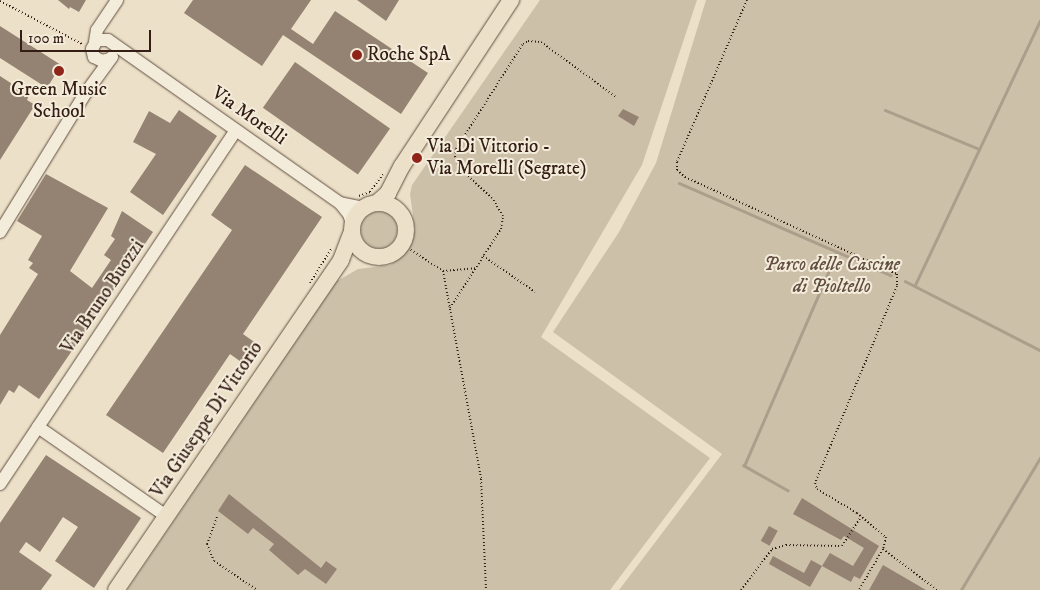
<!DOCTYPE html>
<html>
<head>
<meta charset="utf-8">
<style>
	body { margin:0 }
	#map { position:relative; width:1040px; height:590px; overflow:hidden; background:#ece1c8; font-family:"IM FELL DW Pica",serif }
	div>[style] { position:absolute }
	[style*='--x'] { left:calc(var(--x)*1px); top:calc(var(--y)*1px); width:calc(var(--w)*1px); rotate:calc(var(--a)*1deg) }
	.green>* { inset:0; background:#cdc0a9 }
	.round { border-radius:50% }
	.stream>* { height:2.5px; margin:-1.25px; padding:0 1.25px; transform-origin:1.25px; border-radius:1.25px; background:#ad9e8b }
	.building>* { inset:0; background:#948372; transform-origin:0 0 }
	.path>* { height:2px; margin-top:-1px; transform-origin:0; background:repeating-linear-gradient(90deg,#341d14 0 1px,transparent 0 3.5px) }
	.roads { filter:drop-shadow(0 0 1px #624e41) drop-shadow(0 0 1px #624e41) }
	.minor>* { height:12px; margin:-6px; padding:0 6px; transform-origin:6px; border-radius:6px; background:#f3ecdb }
	.major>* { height:16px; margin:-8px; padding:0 8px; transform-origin:8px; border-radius:8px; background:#ece1c8 }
	.major>.ring { margin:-8px; padding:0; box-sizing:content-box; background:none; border:16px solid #ece1c8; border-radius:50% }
	.dots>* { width:14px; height:14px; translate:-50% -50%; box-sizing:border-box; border:2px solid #f3ecdb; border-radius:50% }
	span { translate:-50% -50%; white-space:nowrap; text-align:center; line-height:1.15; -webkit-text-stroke:4px #f3ecdb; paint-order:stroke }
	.poi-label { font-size:19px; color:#341d14 }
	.left { translate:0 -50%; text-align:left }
	.street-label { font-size:19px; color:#341d14 }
	.park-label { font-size:19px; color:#624e41; font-style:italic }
	.scale { position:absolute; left:20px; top:30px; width:131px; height:22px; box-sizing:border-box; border:2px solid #341d14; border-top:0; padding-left:6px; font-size:15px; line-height:18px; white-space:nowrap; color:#341d14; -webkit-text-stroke:4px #f3ecdb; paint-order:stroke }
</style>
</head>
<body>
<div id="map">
	<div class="green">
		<i style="clip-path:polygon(540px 0,697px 0,642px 165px,541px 337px,710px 458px,610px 590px,127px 590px,337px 281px,358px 269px,390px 265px,406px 253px,415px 230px,410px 194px,412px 185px)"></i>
		<i style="clip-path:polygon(706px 0,1040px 0,1040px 590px,619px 590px,722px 454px,553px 332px,619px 232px,656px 163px)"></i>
		<i class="round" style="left:361px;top:212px;width:36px;height:36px"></i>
	</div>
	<div class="stream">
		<i style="--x:885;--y:110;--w:102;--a:22.5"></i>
		<i style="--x:679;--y:183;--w:231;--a:23.5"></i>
		<i style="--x:905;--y:281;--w:152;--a:27.1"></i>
		<i style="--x:915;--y:285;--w:292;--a:-64.7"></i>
		<i style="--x:788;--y:491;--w:51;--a:-150.4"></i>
		<i style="--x:744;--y:466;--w:233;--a:-66.5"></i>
		<i style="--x:961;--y:590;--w:154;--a:-59.1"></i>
	</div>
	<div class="building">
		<i style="clip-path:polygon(58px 0,86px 0,79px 12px,70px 7px,69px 9px)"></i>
		<i style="clip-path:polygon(193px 0,311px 0,291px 29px,313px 44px,335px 11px,428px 73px,401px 114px,283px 35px,262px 66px,184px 13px)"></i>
		<i style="clip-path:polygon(357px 0,399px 0,386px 21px)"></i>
		<i style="clip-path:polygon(0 26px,61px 65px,47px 88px,0 58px)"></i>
		<i style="left:295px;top:62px;width:116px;height:56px;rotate:35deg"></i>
		<i style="clip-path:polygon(0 76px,29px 95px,27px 100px,35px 105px,0 160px)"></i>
		<i style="clip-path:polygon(623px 109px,639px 117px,634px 126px,618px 116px)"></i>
		<i style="clip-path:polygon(179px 110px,217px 136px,163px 215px,130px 192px,156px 154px,133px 142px,149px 111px,170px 123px)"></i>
		<i style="clip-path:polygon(245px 165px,322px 217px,243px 334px,257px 344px,244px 364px,230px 354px,163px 453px,106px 415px,232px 230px,211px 215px)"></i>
		<i style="clip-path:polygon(46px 174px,108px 208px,70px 271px,92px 288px,111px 260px,104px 255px,115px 239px,111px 236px,122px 211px,153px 232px,39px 399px,19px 385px,14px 393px,9px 390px,0 405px,0 335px,38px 274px,29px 268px,33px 263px,28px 260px,42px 236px,17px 221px)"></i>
		<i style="clip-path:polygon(46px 455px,141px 518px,94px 588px,55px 561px,78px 527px,63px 517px,40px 552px,26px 542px,19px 552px,52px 575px,41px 590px,0 590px,0 523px)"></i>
		<i style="clip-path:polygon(229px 494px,321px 568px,326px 561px,337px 569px,326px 584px,305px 569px,298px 575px,269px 550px,274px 544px,266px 538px,253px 528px,248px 534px,218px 511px)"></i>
		<i style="clip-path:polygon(802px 498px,879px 546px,860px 579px,854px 576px,851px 582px,822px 566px,830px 553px,853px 566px,864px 548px,844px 536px,841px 540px,793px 514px)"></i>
		<i style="left:769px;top:526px;width:10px;height:17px;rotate:29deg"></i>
		<i style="clip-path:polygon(773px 556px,804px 573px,811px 560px,822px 566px,810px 587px,769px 564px)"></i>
		<i style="clip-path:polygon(883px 565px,926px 590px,869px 590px)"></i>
	</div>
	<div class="path">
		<i style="--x:747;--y:0;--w:176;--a:113.4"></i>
		<i style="--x:677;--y:162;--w:8;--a:90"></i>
		<i style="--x:677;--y:170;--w:11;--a:41"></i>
		<i style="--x:685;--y:177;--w:233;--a:24.6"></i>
		<i style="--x:897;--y:274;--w:12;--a:90"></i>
		<i style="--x:897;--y:286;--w:213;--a:112.6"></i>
		<i style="--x:815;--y:483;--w:6;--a:72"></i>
		<i style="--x:817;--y:489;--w:47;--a:31"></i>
		<i style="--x:857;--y:513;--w:38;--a:40"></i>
		<i style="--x:886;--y:537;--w:12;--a:104"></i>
		<i style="--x:883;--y:549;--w:48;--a:120.3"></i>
		<i style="--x:0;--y:1;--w:93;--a:27.7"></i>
		<i style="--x:359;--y:196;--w:12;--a:-20"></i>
		<i style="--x:370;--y:192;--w:24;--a:-54"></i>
		<i style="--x:402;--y:244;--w:49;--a:33.4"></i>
		<i style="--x:443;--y:271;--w:211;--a:79.6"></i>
		<i style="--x:481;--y:479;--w:111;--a:87.4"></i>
		<i style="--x:483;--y:256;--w:63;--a:34.7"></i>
		<i style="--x:443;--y:271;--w:32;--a:-5"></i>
		<i style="--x:310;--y:283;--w:40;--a:-58"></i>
		<i style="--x:450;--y:308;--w:94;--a:-57.2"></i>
		<i style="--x:501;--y:229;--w:13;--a:-81"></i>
		<i style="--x:503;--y:216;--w:21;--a:-121"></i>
		<i style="--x:492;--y:198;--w:42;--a:-137.9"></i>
		<i style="--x:461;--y:170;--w:14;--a:-115"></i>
		<i style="--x:455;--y:157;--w:8;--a:-83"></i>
		<i style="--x:456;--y:149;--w:125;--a:-57.5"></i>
		<i style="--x:523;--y:44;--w:6;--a:-31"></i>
		<i style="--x:528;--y:41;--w:13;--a:4"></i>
		<i style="--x:541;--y:42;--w:93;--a:36.3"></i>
		<i style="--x:217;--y:517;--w:29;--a:110"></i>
		<i style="--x:207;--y:544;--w:18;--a:68"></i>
		<i style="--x:214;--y:561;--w:52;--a:34"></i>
		<i style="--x:883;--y:549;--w:68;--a:37.2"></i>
		<i style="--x:741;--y:590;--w:51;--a:-52.9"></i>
		<i style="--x:772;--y:549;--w:15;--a:-16"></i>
		<i style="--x:786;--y:545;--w:56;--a:1"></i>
		<i style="--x:842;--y:546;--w:35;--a:-57"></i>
	</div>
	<div class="roads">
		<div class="minor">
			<i style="--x:95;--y:42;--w:12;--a:-81"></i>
			<i style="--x:97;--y:30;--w:36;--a:-56"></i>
			<i style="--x:110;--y:59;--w:8;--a:166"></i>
			<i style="--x:102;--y:61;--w:9;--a:-153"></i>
			<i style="--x:94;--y:57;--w:8;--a:-104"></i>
			<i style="--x:92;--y:49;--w:10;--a:-61"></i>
			<i style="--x:97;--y:40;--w:11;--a:0"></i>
			<i style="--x:108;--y:40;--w:284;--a:35.1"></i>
			<i style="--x:340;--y:203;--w:14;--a:51"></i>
			<i style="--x:349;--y:214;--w:10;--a:73"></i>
			<i style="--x:340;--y:203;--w:24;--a:12"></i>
			<i style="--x:0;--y:232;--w:162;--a:-58.4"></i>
			<i style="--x:85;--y:94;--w:46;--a:-53.9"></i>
			<i style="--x:38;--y:427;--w:156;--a:34.8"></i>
			<i style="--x:0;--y:484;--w:425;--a:-56.3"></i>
		</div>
		<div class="major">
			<i class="ring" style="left:352px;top:203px;width:38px;height:38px"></i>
			<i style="--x:377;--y:203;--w:15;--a:-42"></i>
			<i style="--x:388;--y:193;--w:30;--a:-63"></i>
			<i style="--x:402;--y:166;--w:199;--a:-56.7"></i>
			<i style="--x:116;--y:590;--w:399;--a:-55.7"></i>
			<i style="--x:341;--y:260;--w:28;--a:-69"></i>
		</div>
	</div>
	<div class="dots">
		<i style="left:357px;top:55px;background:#8f2418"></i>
		<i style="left:59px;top:71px;background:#8f2418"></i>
		<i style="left:417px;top:158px;background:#8f2418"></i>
	</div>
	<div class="poi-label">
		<span class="left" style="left:367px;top:55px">Roche SpA</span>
		<span style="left:59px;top:101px">Green Music<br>School</span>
		<span class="left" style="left:427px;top:158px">Via Di Vittorio -<br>Via Morelli (Segrate)</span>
	</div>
	<div class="street-label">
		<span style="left:249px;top:116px;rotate:35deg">Via Morelli</span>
		<span style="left:103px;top:297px;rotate:-56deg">Via Bruno Buozzi</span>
		<span style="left:207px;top:420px;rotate:-56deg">Via Giuseppe Di Vittorio</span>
	</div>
	<div class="park-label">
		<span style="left:832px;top:276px">Parco delle Cascine<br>di Pioltello</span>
	</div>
	<div class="scale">100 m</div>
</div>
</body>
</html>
